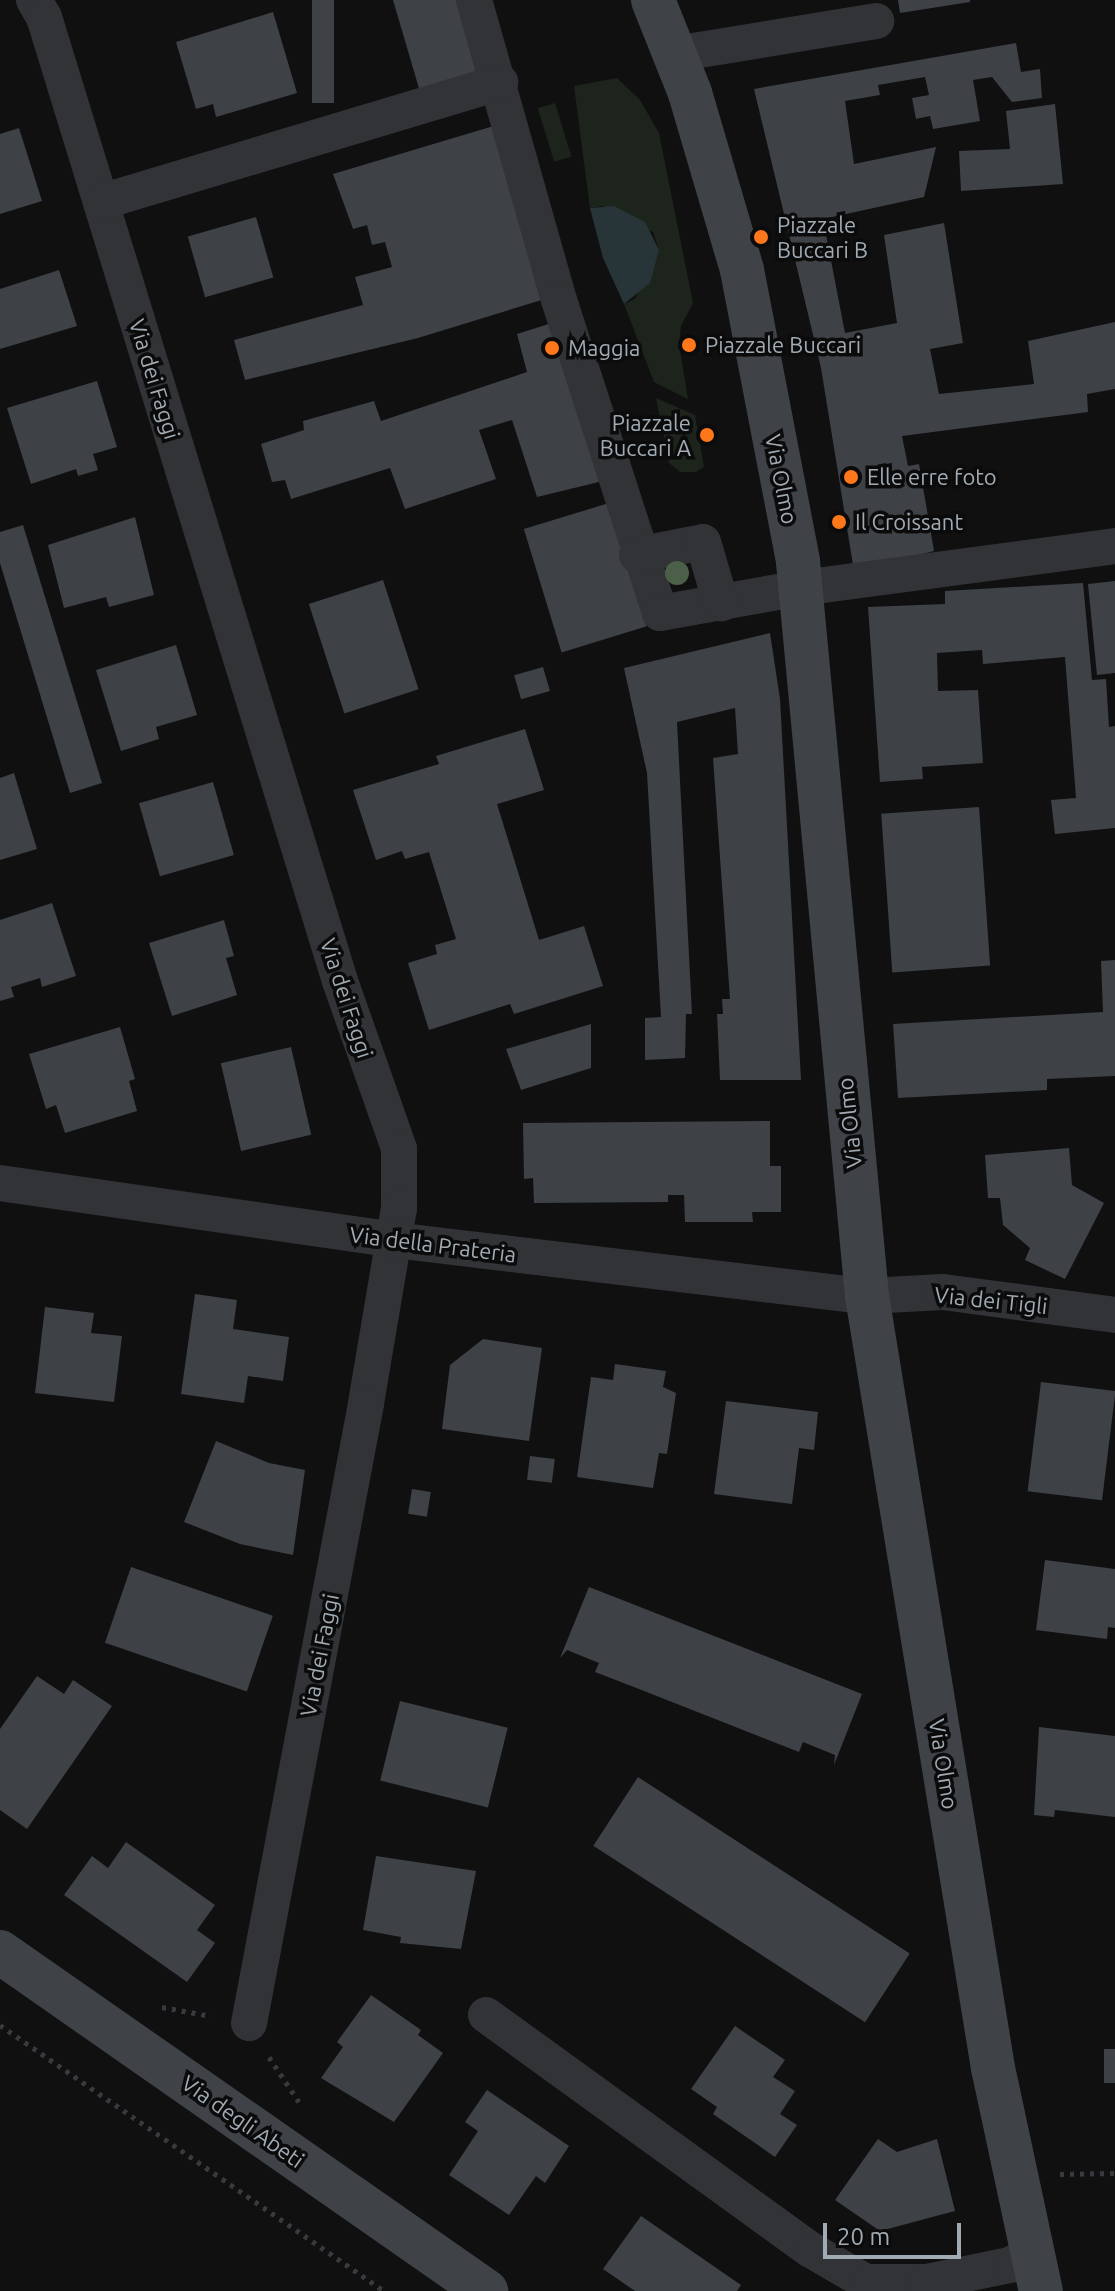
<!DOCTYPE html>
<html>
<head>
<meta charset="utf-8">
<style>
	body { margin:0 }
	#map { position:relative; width:1115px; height:2291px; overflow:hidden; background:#101011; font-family:Ubuntu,sans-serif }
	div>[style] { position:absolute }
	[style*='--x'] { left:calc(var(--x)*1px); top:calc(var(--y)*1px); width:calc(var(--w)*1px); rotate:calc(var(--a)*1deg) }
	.green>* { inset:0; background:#1d241c; transform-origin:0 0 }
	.water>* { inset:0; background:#283538 }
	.building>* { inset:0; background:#3e4145; transform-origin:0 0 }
	.path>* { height:5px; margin-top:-2.5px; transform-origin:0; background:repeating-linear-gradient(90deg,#373a3e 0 4px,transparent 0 10px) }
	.street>* { height:36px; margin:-18px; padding:0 18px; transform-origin:18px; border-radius:18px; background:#313337 }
	.secondary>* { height:44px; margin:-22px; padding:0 22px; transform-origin:22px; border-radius:22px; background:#3f4347 }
	.trees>* { width:24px; height:24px; margin:-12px; border-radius:50%; background:#4c5f48 }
	.dots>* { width:22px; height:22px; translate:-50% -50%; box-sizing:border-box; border:4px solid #0b0b0c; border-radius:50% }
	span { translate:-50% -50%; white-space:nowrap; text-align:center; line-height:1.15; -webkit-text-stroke:7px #0b0b0c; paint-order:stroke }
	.poi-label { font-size:22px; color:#a0abb3 }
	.left { translate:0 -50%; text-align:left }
	.right { translate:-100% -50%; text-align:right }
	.street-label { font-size:22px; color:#a0abb3 }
	.scale { position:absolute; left:823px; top:2223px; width:138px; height:36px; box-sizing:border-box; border:4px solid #a0abb3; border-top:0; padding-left:10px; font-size:24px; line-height:28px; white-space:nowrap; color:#a0abb3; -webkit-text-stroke:6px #0b0b0c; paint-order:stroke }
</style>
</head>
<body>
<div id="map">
	<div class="green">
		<i style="clip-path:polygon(617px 78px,640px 100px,659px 133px,693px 303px,681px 326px,679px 344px,688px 399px,654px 382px,624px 304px,635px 299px,659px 250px,653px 232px,602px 206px,590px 208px,574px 86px)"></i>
		<i style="left:555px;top:103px;width:56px;height:18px;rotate:73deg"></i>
		<i style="clip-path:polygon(656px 398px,695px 415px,704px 467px,696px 472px,680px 472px,669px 463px)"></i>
	</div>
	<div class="water">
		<i style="clip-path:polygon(614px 206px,645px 222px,659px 250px,650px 283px,624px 304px,603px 258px,590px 208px)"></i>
	</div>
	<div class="building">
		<i style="left:312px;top:0;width:22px;height:103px"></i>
		<i style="clip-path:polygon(393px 0,460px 0,484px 83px,423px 102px)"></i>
		<i style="clip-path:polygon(898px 0,970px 0,970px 2px,900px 13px)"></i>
		<i style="clip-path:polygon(273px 12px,297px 93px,216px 117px,213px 104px,196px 109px,176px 42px)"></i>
		<i style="clip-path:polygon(1016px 43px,1021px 72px,1040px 69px,1042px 98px,1012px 102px,992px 77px,973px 80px,980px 121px,933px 129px,930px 116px,916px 119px,912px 98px,929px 95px,925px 77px,878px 85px,880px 95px,845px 101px,854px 164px,936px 147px,924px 197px,823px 219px,845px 333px,897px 323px,884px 235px,944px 223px,963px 343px,930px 349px,939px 394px,1034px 384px,1028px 341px,1115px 322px,1115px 389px,1087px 394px,1088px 412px,902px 436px,908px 466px,919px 464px,934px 551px,854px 571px,821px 368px,754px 89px)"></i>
		<i style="clip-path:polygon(1055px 104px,1063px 184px,961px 191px,959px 151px,1010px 149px,1006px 111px)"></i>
		<i style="clip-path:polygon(497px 125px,548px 298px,418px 338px,245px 380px,234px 340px,363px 305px,355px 277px,392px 267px,385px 242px,372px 245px,367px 225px,353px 229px,333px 174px)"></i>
		<i style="clip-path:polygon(19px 128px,42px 201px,0 214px,0 134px)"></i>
		<i style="left:256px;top:217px;width:63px;height:71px;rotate:74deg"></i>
		<i style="clip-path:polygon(59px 270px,77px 326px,0 349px,0 289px)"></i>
		<i style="clip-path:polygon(555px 322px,603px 481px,537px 497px,512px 420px,479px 430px,496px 479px,405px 509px,390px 468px,291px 499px,285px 480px,272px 482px,261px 444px,304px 430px,303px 421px,374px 401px,381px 421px,527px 372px,517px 334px)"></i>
		<i style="clip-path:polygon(97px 381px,117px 447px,93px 454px,98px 470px,78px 476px,76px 469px,31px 484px,7px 408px)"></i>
		<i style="left:609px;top:503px;width:129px;height:89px;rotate:73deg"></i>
		<i style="clip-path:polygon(135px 517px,154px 595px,109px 607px,106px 597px,64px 608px,48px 545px)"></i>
		<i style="clip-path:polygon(23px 525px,102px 783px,70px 793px,0 563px,0 532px)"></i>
		<i style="left:383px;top:580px;width:115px;height:78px;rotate:72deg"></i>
		<i style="clip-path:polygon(1115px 581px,1115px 673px,1097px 675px,1088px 584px)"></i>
		<i style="clip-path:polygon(1083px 583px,1092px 680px,1106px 679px,1109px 727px,1115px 726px,1115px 828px,1055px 834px,1051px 800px,1076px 798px,1065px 657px,983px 664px,982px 650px,937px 653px,938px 691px,978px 690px,983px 763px,922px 767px,923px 779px,880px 782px,868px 607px,945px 604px,945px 591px)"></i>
		<i style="clip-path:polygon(770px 633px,780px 699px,801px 1080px,720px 1080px,717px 1014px,723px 1014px,722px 999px,730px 999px,713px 758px,738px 754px,735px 708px,677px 722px,692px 1014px,686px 1014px,685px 1058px,645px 1060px,645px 1018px,661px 1017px,647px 773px,624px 668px)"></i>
		<i style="clip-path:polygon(176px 645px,197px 715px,156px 727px,159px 739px,121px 751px,96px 670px)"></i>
		<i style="left:543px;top:667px;width:25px;height:30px;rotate:74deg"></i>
		<i style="clip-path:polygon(525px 729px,544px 790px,497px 804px,539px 940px,584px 926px,603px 986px,514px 1014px,510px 1004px,429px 1030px,408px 963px,437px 954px,435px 945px,456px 939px,429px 852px,405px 859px,402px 851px,376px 860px,353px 790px,439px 764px,436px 756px)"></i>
		<i style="clip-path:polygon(14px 773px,37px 849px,0 860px,0 778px)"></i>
		<i style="left:213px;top:782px;width:76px;height:77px;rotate:74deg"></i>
		<i style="left:979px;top:807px;width:159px;height:98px;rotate:86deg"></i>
		<i style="clip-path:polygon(52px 903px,76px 976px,42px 987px,40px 978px,11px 987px,14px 997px,0 1001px,0 920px)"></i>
		<i style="clip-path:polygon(224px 920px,234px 956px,226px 958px,237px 995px,172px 1016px,149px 943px)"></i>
		<i style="clip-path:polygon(1115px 960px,1115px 1076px,1047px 1079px,1047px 1090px,898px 1098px,893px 1024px,1103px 1012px,1101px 961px)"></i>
		<i style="clip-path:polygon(591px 1024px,591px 1068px,521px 1090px,506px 1049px)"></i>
		<i style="clip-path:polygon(120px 1027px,135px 1079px,129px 1081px,137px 1111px,65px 1133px,56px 1105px,46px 1109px,29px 1054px)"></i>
		<i style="left:291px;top:1047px;width:90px;height:72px;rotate:77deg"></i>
		<i style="clip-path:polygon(770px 1121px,770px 1166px,781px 1166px,781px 1212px,752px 1212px,753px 1222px,685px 1222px,684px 1195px,668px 1195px,668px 1202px,534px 1203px,533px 1178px,524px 1179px,523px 1123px)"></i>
		<i style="clip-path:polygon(1069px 1148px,1072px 1185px,1104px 1203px,1065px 1279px,1025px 1260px,1030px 1248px,1003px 1225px,1000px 1198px,988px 1198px,985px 1155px)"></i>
		<i style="clip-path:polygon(195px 1294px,237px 1300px,233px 1329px,289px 1337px,283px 1381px,248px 1376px,244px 1403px,181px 1394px)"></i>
		<i style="clip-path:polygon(45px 1307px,94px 1313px,91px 1333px,122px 1336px,114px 1402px,35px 1393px)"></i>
		<i style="clip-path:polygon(483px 1339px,542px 1348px,529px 1441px,442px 1429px,450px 1365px)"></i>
		<i style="clip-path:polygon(615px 1364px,666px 1371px,663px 1387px,676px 1393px,667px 1454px,659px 1453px,653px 1488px,577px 1477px,591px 1377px,613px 1380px)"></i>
		<i style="left:1041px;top:1382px;width:75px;height:110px;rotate:7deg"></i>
		<i style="clip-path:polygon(726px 1401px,818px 1412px,814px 1450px,799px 1448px,792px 1504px,714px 1494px)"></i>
		<i style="clip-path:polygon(216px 1441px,269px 1463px,305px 1470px,293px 1555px,240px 1544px,184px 1522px)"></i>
		<i style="left:530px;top:1456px;width:25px;height:24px;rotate:7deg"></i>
		<i style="left:412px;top:1489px;width:19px;height:25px;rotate:9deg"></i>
		<i style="clip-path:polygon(1045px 1560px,1115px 1569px,1115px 1628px,1108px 1627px,1107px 1639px,1036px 1630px)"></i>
		<i style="left:131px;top:1567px;width:150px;height:80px;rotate:19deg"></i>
		<i style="clip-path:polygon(589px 1587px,862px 1694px,834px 1765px,835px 1755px,803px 1742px,799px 1752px,639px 1689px,595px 1672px,599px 1663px,567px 1650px,560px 1658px)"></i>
		<i style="clip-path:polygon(37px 1676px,64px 1694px,73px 1680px,112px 1706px,27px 1829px,0 1810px,0 1729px)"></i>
		<i style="left:400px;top:1701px;width:111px;height:82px;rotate:14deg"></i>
		<i style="clip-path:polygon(1039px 1727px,1115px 1736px,1115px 1817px,1055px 1810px,1054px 1817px,1034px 1815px)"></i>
		<i style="left:638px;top:1777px;width:324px;height:82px;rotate:33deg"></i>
		<i style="clip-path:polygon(126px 1842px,215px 1905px,197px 1930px,215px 1943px,187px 1982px,64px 1895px,92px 1856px,108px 1868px)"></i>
		<i style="clip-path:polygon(376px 1856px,476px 1871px,461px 1949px,400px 1943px,401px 1937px,363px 1930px)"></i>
		<i style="clip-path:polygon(371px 1995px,421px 2030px,418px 2035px,443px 2053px,394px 2122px,321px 2078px,343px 2047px,337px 2042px)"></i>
		<i style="clip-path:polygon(735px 2026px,785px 2060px,773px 2077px,795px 2091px,780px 2114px,797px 2125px,775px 2157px,713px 2114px,717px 2107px,691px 2089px)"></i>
		<i style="left:1104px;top:2049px;width:11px;height:34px"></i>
		<i style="clip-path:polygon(487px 2090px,569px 2146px,545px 2183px,536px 2176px,509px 2215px,449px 2175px,478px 2131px,465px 2122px)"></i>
		<i style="clip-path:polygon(878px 2139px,897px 2152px,937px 2139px,955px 2211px,880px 2231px,835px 2200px)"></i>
		<i style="clip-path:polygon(641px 2216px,741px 2285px,737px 2291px,635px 2291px,603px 2269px)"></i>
	</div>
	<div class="path">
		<i style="--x:162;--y:2007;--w:50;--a:10.4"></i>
		<i style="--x:0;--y:2025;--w:467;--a:34.7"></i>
		<i style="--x:269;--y:2057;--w:54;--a:56.3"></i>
		<i style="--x:1060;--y:2174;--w:55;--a:-1"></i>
	</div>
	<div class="street">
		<i style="--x:34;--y:0;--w:20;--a:60"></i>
		<i style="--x:44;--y:17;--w:1008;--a:72.93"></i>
		<i style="--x:340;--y:981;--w:178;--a:70.6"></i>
		<i style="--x:399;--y:1149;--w:59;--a:90"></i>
		<i style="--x:399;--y:1208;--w:199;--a:99.6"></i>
		<i style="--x:366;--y:1404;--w:630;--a:100.7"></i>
		<i style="--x:474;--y:0;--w:312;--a:74.2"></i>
		<i style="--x:559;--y:300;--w:329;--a:72.1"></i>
		<i style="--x:660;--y:613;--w:143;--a:-10.1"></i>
		<i style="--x:801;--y:588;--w:317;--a:-7.6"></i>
		<i style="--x:675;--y:54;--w:204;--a:-9.3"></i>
		<i style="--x:101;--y:202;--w:417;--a:-16.7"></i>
		<i style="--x:637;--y:555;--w:67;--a:-11.1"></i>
		<i style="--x:703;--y:542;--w:64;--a:73.6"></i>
		<i style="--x:0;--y:1183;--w:398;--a:8.2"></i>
		<i style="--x:394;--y:1240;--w:476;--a:6.8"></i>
		<i style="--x:867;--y:1296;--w:76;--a:-3"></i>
		<i style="--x:943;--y:1292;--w:174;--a:7.6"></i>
		<i style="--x:486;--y:2015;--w:401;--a:35.9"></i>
		<i style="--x:811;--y:2250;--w:64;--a:30.2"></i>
		<i style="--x:866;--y:2282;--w:61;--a:0"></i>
		<i style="--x:927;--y:2282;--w:85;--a:-11.6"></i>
		<i style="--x:1010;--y:2265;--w:27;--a:-28"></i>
	</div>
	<div class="secondary">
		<i style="--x:653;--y:0;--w:100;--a:68.3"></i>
		<i style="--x:690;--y:93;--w:184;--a:73.6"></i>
		<i style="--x:742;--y:270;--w:297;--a:79.1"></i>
		<i style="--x:798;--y:562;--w:737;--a:84.63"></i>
		<i style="--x:867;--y:1296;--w:782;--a:80.73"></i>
		<i style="--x:993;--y:2068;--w:228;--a:77.9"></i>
		<i style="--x:0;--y:1952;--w:593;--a:34.9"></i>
	</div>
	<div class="trees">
		<i style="left:677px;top:573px"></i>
	</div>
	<div class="dots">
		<i style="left:761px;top:237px;background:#ff771b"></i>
		<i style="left:689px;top:345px;background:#ff771b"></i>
		<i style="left:552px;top:348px;background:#ff771b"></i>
		<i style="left:707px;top:435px;background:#ff771b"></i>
		<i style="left:851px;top:477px;background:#ff771b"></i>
		<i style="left:839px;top:522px;background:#ff771b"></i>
	</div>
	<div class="poi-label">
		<span class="left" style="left:777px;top:237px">Piazzale<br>Buccari B</span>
		<span class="left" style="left:705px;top:345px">Piazzale Buccari</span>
		<span class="left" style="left:568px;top:348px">Maggia</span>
		<span class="right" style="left:691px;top:435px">Piazzale<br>Buccari A</span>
		<span class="left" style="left:867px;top:477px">Elle erre foto</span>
		<span class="left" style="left:855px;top:522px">Il Croissant</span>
	</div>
	<div class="street-label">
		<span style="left:155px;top:379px;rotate:73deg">Via dei Faggi</span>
		<span style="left:782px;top:479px;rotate:79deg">Via Olmo</span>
		<span style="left:347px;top:998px;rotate:72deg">Via dei Faggi</span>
		<span style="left:849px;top:1123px;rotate:-96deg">Via Olmo</span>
		<span style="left:433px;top:1244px;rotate:7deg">Via della Prateria</span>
		<span style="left:991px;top:1300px;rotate:6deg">Via dei Tigli</span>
		<span style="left:319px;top:1655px;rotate:-79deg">Via dei Faggi</span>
		<span style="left:944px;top:1764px;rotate:81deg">Via Olmo</span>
		<span style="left:243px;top:2121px;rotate:35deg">Via degli Abeti</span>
	</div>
	<div class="scale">20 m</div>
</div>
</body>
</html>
